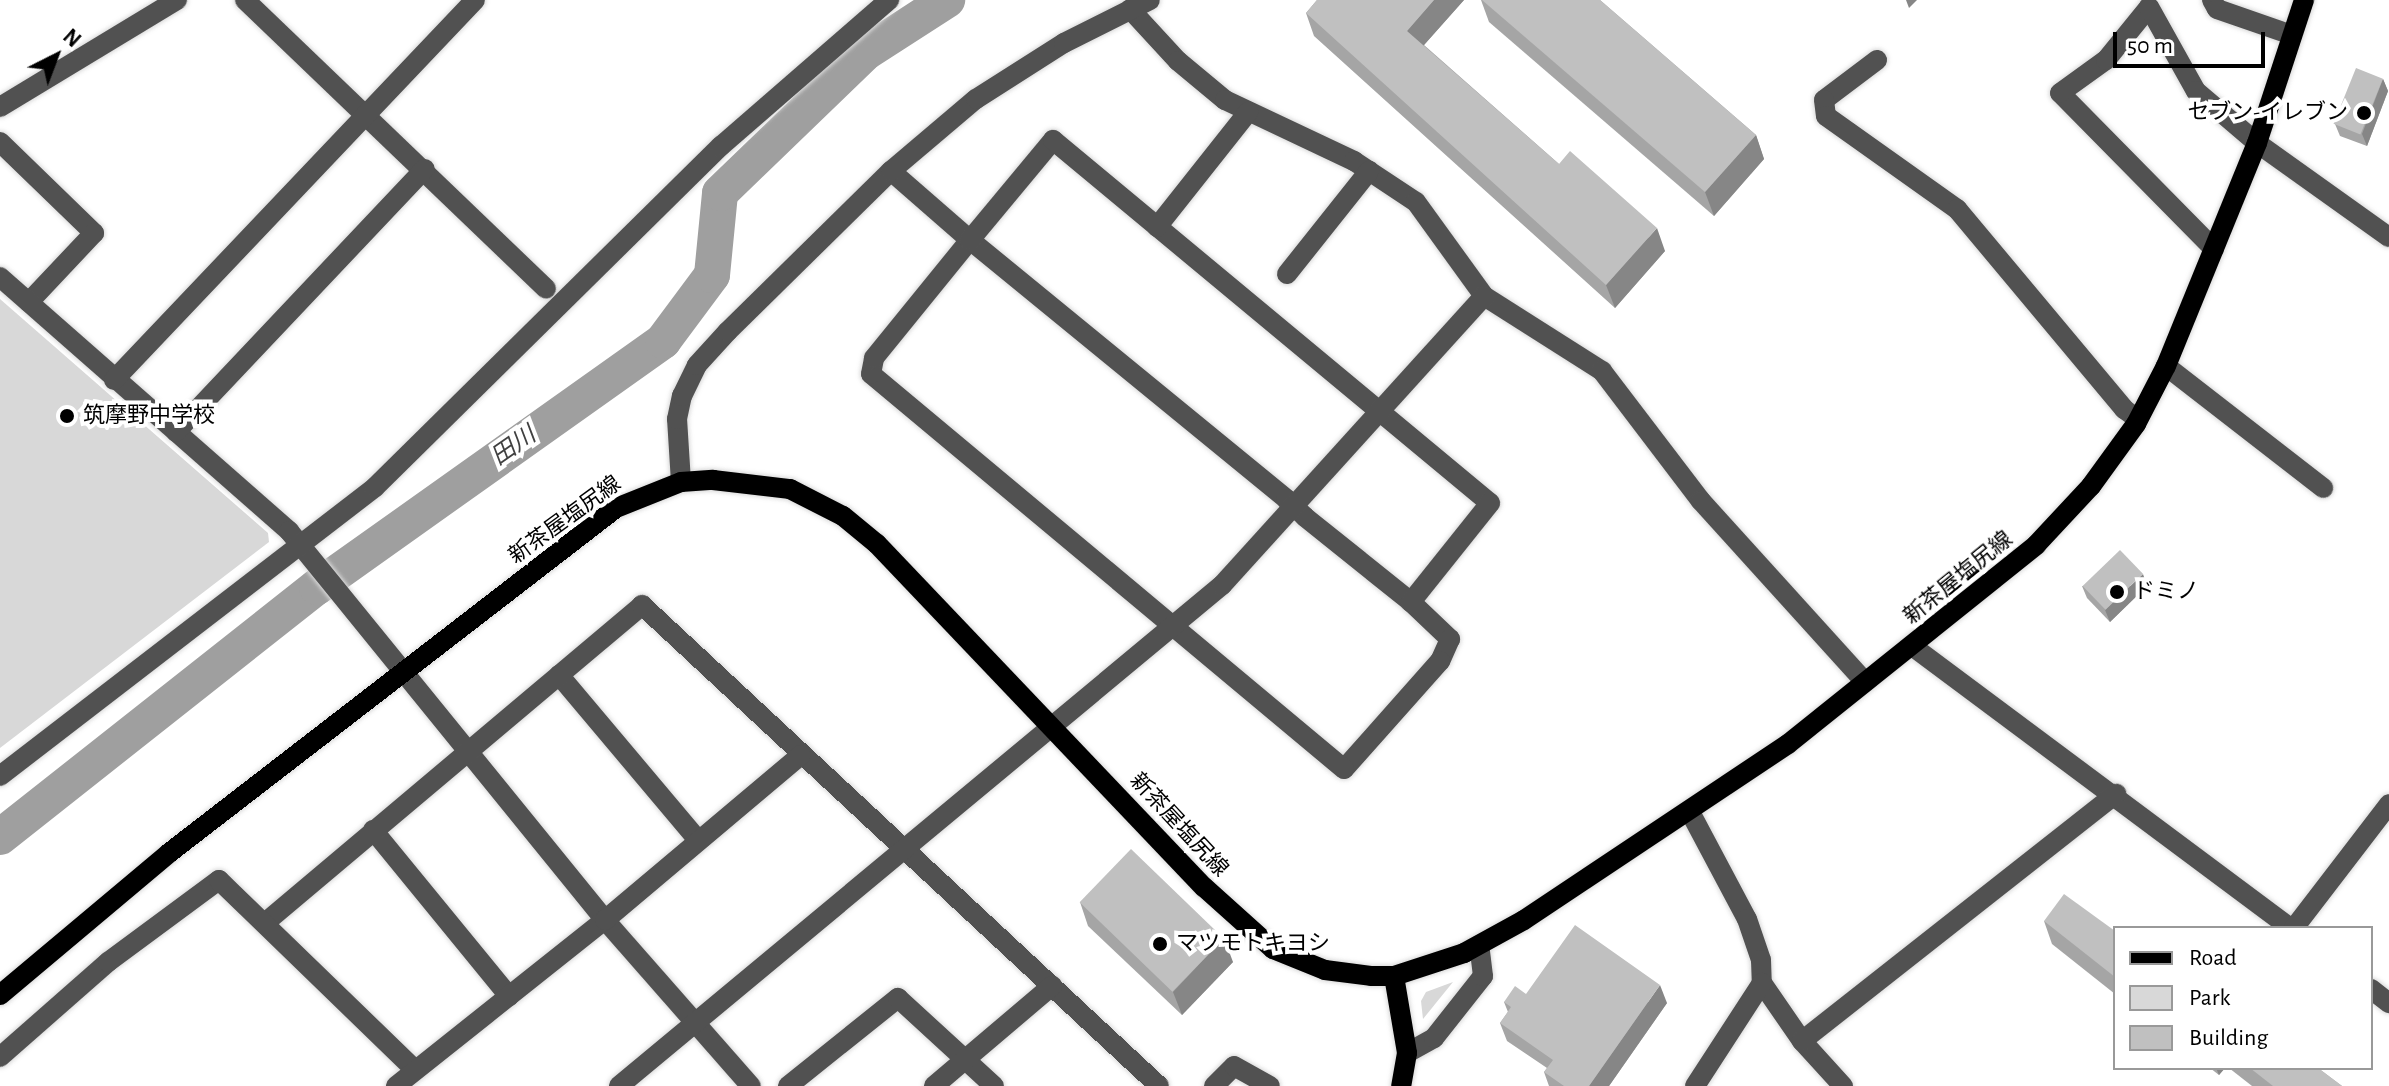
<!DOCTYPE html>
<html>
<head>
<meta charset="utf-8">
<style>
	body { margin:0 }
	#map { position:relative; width:2389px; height:1086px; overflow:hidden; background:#fff; font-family:"Alegreya Sans","Noto Sans JP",sans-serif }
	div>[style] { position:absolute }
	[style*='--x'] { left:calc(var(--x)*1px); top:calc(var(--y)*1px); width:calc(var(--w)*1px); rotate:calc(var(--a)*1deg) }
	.green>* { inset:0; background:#d8d8d8 }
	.river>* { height:36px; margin:-18px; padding:0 18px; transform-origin:18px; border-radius:18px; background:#9f9f9f }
	.roads { filter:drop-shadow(0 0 2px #dbdbdb) drop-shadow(0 0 2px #dbdbdb) }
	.minor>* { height:20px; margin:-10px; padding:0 10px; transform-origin:10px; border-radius:10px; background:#515151 }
	.major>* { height:20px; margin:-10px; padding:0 10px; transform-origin:10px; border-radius:10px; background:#000 }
	.wall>* { inset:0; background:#a5a5a5 }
	.shaded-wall>* { inset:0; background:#868686 }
	.building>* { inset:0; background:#c0c0c0; transform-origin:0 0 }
	.dots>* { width:22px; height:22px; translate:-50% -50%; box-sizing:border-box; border:4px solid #fff; border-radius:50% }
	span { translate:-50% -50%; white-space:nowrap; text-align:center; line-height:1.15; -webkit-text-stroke:8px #fff; paint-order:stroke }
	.poi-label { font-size:22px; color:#000 }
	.right { translate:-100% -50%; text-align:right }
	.left { translate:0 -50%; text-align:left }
	.street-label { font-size:22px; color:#000 }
	.water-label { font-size:24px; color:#404040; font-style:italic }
	.legend { position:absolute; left:2113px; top:926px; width:260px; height:144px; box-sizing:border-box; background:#fff; border:2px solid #999; margin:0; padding:10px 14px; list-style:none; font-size:24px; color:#000 }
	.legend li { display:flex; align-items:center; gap:16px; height:40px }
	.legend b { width:40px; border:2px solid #999 }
	.north { position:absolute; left:16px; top:16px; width:80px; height:80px; -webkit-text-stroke:6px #fff; paint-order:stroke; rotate:42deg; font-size:22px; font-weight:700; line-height:32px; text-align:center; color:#000 }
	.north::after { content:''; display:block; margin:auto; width:28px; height:36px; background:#000; clip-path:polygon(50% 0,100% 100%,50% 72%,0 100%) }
	.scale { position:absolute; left:2113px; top:32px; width:152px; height:36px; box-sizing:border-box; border:4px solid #000; border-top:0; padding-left:10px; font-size:24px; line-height:28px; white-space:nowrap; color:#000; -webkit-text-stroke:6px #fff; paint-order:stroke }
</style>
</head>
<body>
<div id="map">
	<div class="green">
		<i style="clip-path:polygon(0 299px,268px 533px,269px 542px,0 748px)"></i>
		<i style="clip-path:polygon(1453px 982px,1423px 1019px,1421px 1001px,1426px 992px)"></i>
	</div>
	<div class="river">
		<i style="--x:0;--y:837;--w:404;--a:-38.3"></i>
		<i style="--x:317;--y:587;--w:425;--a:-35.4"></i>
		<i style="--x:663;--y:341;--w:82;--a:-53.4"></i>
		<i style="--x:712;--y:275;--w:82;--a:-84.4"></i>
		<i style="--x:720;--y:193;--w:202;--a:-44"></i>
		<i style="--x:865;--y:53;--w:98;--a:-32.9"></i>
	</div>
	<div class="roads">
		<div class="minor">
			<i style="--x:245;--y:0;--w:417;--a:43.8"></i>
			<i style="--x:2212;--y:0;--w:10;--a:61"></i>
			<i style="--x:2217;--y:9;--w:79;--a:19.1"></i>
			<i style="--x:1130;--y:9;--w:71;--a:47.3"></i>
			<i style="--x:1178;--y:61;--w:61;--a:39.7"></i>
			<i style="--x:1225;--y:100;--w:143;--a:25.3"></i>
			<i style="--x:1354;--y:161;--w:74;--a:33.5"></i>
			<i style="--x:1416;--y:202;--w:116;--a:54.1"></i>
			<i style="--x:1484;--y:296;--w:140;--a:32.4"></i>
			<i style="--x:1602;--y:371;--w:163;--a:52.7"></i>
			<i style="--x:1701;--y:501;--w:244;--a:47.8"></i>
			<i style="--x:1877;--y:60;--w:66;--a:143"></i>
			<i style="--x:1824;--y:100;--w:16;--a:83"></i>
			<i style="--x:1826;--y:116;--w:161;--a:35.4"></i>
			<i style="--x:1957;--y:209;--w:261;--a:50.1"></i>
			<i style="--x:2124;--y:409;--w:17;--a:36"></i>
			<i style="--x:0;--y:107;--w:207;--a:-31.2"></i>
			<i style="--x:0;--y:142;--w:131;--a:44.1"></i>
			<i style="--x:94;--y:233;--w:95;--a:133.3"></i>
			<i style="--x:891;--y:171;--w:105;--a:41.1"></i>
			<i style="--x:970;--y:240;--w:409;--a:39.3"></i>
			<i style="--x:1286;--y:499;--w:26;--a:43"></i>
			<i style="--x:1305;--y:517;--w:136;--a:38.7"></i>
			<i style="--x:1411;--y:602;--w:54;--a:43.5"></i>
			<i style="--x:1450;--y:639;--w:24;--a:114"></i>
			<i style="--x:1440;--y:661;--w:144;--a:131.6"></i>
			<i style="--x:1344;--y:769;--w:616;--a:-140.13"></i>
			<i style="--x:871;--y:374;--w:16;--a:-79"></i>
			<i style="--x:874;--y:358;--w:152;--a:-50.9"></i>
			<i style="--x:970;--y:240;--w:130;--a:-50.3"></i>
			<i style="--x:1053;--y:140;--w:568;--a:39.72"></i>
			<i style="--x:1490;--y:503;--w:127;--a:128.6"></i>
			<i style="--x:1157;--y:227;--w:147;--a:-51.6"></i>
			<i style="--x:2214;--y:249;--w:219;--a:-134.6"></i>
			<i style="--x:2060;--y:93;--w:57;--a:-35.7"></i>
			<i style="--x:2106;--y:60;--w:68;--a:-50.9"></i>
			<i style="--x:2149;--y:7;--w:96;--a:60.8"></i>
			<i style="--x:2196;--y:91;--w:80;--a:40.4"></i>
			<i style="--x:2257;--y:143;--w:162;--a:35.5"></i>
			<i style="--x:1287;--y:274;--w:132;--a:-51.5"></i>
			<i style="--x:0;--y:277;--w:385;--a:41.3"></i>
			<i style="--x:289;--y:531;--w:501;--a:50.91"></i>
			<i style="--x:605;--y:920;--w:221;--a:48.7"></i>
			<i style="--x:2166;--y:366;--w:199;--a:37.8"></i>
			<i style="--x:114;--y:380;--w:524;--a:-46.47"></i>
			<i style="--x:176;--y:432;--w:362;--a:-46.6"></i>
			<i style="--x:681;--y:482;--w:63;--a:-93.6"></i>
			<i style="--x:677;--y:419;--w:24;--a:-78"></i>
			<i style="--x:682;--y:396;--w:34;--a:-64"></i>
			<i style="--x:697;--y:365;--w:46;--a:-47.6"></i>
			<i style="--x:728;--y:331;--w:228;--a:-44.5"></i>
			<i style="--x:891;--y:171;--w:111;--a:-40.3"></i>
			<i style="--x:976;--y:99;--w:104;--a:-32.5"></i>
			<i style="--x:1064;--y:43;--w:96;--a:-26.6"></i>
			<i style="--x:1912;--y:646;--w:472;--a:36.7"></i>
			<i style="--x:559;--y:675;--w:216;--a:49.9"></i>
			<i style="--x:0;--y:776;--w:473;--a:-37.6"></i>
			<i style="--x:375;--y:487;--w:486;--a:-44.6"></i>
			<i style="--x:721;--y:146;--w:223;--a:-41"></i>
			<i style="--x:1690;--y:812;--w:121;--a:62"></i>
			<i style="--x:1747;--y:919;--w:43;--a:71.1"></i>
			<i style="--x:1761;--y:960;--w:23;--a:88"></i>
			<i style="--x:1762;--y:983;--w:70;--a:55.4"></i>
			<i style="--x:1802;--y:1041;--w:61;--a:47.7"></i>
			<i style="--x:373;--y:830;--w:215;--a:50.7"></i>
			<i style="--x:266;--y:922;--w:492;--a:-40.1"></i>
			<i style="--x:642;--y:605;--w:706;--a:42.93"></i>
			<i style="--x:2294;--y:928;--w:156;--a:-52.5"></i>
			<i style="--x:2371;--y:989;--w:23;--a:38"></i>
			<i style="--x:1802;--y:1041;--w:400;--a:-38.2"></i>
			<i style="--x:1407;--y:1053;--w:31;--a:-29"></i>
			<i style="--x:1434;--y:1038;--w:79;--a:-51.7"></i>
			<i style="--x:1483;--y:976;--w:31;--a:-97"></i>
			<i style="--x:0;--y:1057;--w:144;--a:-41.3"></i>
			<i style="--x:108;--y:962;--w:138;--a:-36.5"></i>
			<i style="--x:219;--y:880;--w:272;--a:44.1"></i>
			<i style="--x:396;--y:1086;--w:267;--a:-38.5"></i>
			<i style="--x:605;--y:920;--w:256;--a:-40.1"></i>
			<i style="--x:619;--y:1086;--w:784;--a:-39.72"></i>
			<i style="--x:1222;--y:585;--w:390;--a:-47.8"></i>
			<i style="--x:788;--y:1086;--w:141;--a:-38.7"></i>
			<i style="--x:898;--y:998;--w:130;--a:42.5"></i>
			<i style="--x:934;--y:1086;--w:155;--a:-40.3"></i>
			<i style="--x:1214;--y:1086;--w:28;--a:-45"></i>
			<i style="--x:1234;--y:1066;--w:41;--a:29.1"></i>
			<i style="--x:1695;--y:1086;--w:123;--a:-57"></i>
		</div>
		<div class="major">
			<i style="--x:1394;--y:976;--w:78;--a:80.4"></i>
			<i style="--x:1407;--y:1053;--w:34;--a:100"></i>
			<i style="--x:0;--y:995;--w:221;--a:-40"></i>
			<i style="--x:169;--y:853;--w:565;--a:-37.66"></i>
			<i style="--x:616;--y:508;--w:70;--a:-21.8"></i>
			<i style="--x:681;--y:482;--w:32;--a:-4"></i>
			<i style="--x:713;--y:480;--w:78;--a:6.7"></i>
			<i style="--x:790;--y:489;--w:59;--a:27"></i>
			<i style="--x:843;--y:516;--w:44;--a:39.5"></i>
			<i style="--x:877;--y:544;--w:474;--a:46.4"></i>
			<i style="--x:1204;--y:887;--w:93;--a:41.9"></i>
			<i style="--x:1273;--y:949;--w:56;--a:22"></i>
			<i style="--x:1325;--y:970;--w:46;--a:7.4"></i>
			<i style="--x:1371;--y:976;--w:23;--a:0"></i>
			<i style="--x:1394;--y:976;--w:74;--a:-18.2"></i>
			<i style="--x:1464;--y:953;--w:68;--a:-28.8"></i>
			<i style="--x:1524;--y:920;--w:317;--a:-33.7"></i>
			<i style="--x:1788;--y:744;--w:318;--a:-38.7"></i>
			<i style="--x:2036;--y:545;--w:81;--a:-47"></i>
			<i style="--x:2091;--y:486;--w:77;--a:-54"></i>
			<i style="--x:2136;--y:424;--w:65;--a:-62.7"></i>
			<i style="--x:2166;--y:366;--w:241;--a:-67.8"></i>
			<i style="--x:2257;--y:143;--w:151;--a:-71.8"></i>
		</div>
	</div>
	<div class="wall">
		<i style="clip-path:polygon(1317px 0,1464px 0,1424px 45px,1559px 164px,1665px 251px,1615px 308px,1314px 36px,1306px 13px)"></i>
		<i style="clip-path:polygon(1481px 0,1600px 0,1756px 135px,1764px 159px,1714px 216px,1489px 22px)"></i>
		<i style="clip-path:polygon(2383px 79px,2388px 91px,2367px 146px,2340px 136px,2335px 124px)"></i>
		<i style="clip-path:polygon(2082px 586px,2147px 586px,2110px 622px,2087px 598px)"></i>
		<i style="clip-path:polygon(1080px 902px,1233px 962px,1182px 1015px,1088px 926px)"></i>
		<i style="clip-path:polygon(2044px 921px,2115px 931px,2115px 994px,2052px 944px)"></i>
		<i style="clip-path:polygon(1526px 994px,1667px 1003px,1609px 1086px,1549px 1086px,1544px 1072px,1547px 1068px,1507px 1041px,1500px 1023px,1508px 1012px,1504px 1002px)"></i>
		<i style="clip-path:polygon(2210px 1068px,2225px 1068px,2219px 1075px)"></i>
		<i style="clip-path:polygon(2229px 1068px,2318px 1068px,2342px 1086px,2252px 1086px)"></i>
	</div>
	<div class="shaded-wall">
		<i style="clip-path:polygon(1434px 0,1464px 0,1416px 54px,1407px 31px)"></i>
		<i style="clip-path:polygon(1906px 0,1917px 0,1909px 8px)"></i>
		<i style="clip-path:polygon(2383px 79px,2388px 91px,2367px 146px,2362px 134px)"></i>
		<i style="clip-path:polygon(1756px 135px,1764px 159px,1714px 216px,1705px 192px)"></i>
		<i style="clip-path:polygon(1657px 228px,1665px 251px,1615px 308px,1606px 285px)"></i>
		<i style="clip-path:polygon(2143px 574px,2147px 586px,2110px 622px,2105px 610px)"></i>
		<i style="clip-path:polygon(1224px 938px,1233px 962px,1182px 1015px,1173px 992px)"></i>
		<i style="clip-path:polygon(1660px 985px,1667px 1003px,1609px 1086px,1589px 1086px)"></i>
		<i style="clip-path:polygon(2216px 1068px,2225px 1068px,2219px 1075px)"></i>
	</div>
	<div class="building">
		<i style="clip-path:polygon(1317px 0,1434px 0,1407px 31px,1559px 164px,1570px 151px,1657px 228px,1606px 285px,1306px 13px)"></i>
		<i style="clip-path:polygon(1482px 0,1600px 0,1756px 135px,1705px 192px)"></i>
		<i style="left:2356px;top:68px;width:29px;height:60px;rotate:22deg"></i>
		<i style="left:2120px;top:550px;width:33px;height:52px;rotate:46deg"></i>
		<i style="left:1131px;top:849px;width:129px;height:74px;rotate:44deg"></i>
		<i style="clip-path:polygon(2064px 894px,2115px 931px,2115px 977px,2044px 921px)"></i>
		<i style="clip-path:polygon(1575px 925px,1660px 985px,1589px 1086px,1564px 1086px,1544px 1072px,1553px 1060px,1500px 1023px,1511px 1007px,1504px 1002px,1515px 986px,1526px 994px)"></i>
		<i style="clip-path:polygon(2250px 1068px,2318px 1068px,2342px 1086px,2273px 1086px)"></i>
	</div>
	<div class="dots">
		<i style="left:2364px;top:113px;background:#000"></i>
		<i style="left:67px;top:416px;background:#000"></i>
		<i style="left:2117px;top:592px;background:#000"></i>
		<i style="left:1160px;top:944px;background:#000"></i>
	</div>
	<div class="poi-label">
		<span class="right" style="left:2348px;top:113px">セブン-イレブン</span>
		<span class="left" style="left:83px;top:416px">筑摩野中学校</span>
		<span class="left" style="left:2133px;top:592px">ドミノ</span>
		<span class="left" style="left:1176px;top:944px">マツモトキヨシ</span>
	</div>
	<div class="street-label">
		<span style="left:565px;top:520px;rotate:-36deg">新茶屋塩尻線</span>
		<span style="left:1958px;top:578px;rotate:-39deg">新茶屋塩尻線</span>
		<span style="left:1179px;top:825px;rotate:47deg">新茶屋塩尻線</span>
	</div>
	<div class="water-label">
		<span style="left:514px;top:447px;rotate:-35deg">田川</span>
	</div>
	<ul class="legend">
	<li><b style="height:10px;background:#000"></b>Road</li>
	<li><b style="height:22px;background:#d8d8d8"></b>Park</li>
	<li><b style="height:22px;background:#c0c0c0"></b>Building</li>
	</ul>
	<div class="north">N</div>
	<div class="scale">50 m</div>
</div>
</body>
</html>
